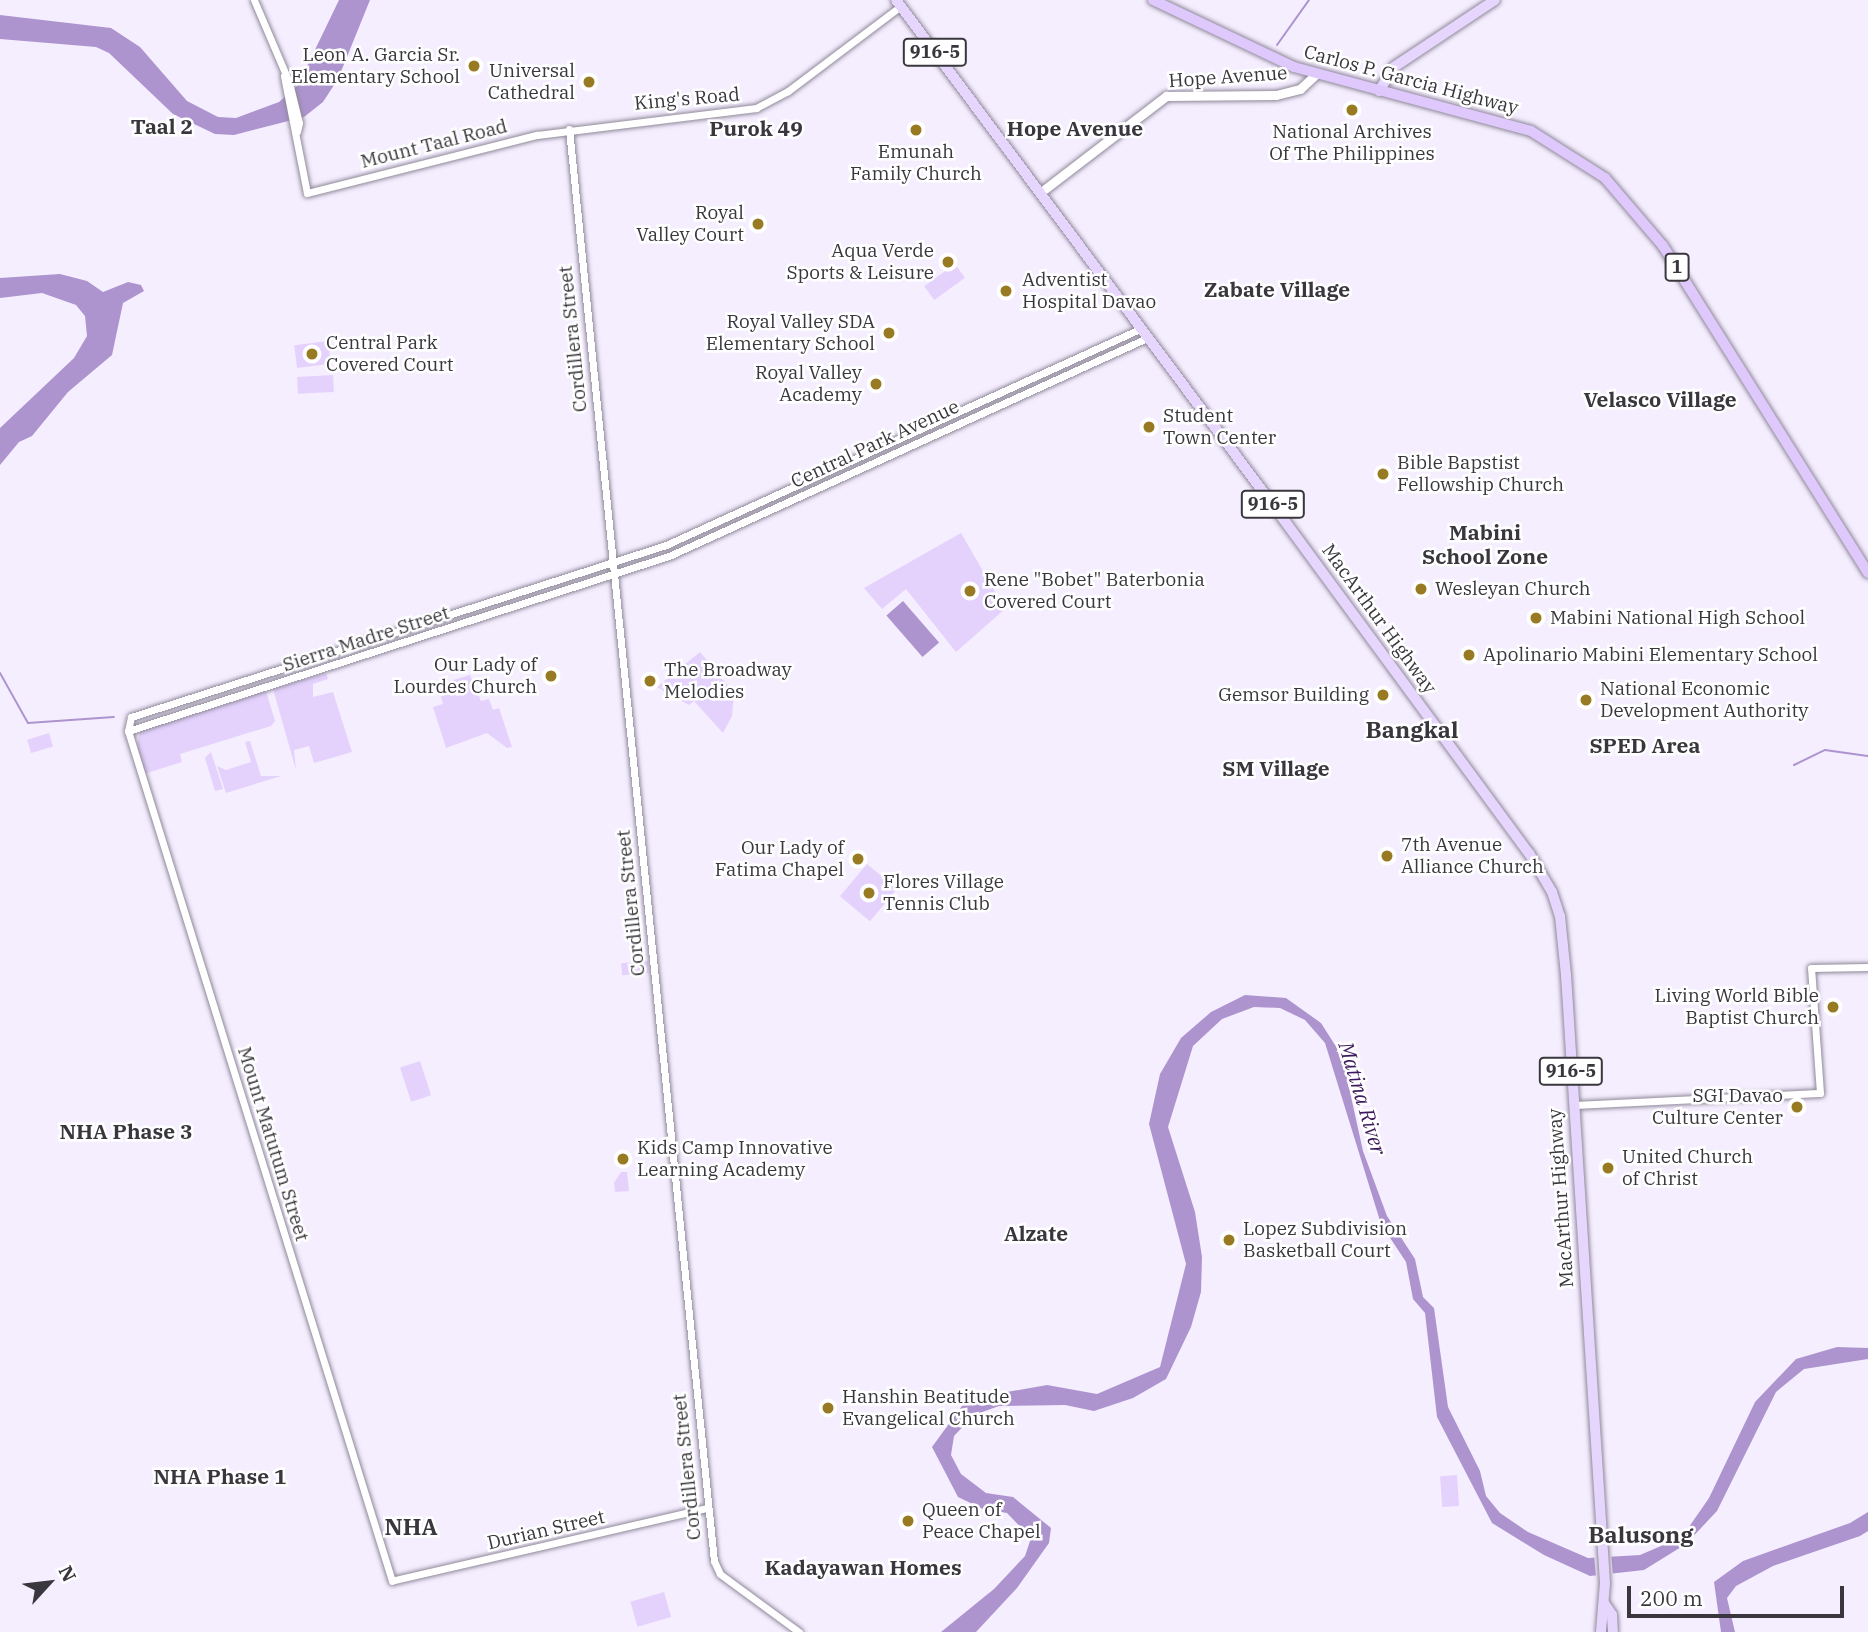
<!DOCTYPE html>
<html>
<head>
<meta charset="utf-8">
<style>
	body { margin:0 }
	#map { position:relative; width:1868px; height:1632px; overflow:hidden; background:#f5eeff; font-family:"IBM Plex Serif",serif }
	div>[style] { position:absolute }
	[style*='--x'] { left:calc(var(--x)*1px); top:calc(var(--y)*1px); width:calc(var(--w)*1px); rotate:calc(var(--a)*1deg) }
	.green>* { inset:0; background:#e4d2fd; transform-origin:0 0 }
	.round { border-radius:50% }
	.water>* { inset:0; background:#ad94cf; transform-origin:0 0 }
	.pier>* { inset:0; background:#f5eeff; transform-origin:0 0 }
	.stream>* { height:2px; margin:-1px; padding:0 1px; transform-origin:1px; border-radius:1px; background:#ad94cf }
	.roads { filter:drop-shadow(0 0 2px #8f8999) drop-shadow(0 0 2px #8f8999) }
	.tertiary>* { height:7px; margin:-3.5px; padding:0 3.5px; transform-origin:3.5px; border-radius:3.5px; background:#fff }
	.secondary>* { height:9px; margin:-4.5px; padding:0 4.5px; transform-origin:4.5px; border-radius:4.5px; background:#fff }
	.primary>* { height:10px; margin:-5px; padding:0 5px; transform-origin:5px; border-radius:5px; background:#e6d6fd }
	.trunk>* { height:10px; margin:-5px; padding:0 5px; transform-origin:5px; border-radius:5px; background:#dec8fc }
	.dots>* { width:19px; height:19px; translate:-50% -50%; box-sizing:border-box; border:4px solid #fff; border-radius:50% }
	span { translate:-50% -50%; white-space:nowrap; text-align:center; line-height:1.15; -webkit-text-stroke:5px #fff; paint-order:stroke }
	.shield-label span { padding:2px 5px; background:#fff; border:2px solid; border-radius:5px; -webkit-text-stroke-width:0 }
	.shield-label { font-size:18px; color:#39373d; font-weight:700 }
	.poi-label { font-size:19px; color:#39373d }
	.right { translate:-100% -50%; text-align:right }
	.left { translate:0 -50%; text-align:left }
	.street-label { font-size:19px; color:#39373d }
	.neighbourhood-label { font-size:21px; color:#39373d; font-weight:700 }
	.water-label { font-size:21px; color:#3d1a5e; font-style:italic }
	.quarter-label { font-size:23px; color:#39373d; font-weight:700 }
	.north { position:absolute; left:14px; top:1548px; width:70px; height:70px; -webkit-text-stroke:5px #fff; paint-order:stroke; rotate:63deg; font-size:19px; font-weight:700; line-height:28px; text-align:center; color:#39373d }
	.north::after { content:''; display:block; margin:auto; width:24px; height:32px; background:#39373d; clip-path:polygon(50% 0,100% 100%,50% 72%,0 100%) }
	.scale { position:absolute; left:1627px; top:1586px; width:217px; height:32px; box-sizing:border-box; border:4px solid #39373d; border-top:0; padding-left:9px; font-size:21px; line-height:24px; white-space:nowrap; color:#39373d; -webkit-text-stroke:5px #fff; paint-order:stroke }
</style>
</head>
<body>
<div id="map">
	<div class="green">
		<i style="left:955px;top:264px;width:17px;height:38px;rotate:54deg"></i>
		<i style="left:328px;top:341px;width:23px;height:34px;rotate:83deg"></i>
		<i style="left:333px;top:375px;width:17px;height:36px;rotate:87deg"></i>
		<i style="clip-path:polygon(961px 533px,1005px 609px,956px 652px,906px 589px,882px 609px,864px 588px)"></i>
		<i style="clip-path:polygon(700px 652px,734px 693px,732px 716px,723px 733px,694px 701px,689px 705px,657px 687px)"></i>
		<i style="clip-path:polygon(326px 673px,328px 679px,313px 684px,313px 697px,333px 692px,352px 752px,314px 763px,309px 746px,294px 750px,296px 770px,273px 689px)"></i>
		<i style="clip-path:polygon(470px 675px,481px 701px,489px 699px,493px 710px,499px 708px,512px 747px,507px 748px,487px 733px,446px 748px,433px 707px,443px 704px,439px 690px,429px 692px,428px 688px)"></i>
		<i style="clip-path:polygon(266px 691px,275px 721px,271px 726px,180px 754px,182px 762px,144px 774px,136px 749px,140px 731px)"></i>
		<i style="left:49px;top:733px;width:14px;height:23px;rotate:73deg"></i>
		<i style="clip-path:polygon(250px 741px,261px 776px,281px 776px,226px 793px,217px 766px,226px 770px,251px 762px,245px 742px)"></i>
		<i style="clip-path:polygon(211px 752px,223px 789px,215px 791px,205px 758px)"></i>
		<i style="left:867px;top:864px;width:39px;height:42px;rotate:40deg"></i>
		<i style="left:648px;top:961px;width:12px;height:27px;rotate:85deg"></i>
		<i style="left:420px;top:1061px;width:36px;height:21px;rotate:72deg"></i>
		<i style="clip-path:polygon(621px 1172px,627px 1172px,629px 1191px,615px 1192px,614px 1183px)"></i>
		<i class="round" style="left:1221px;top:1232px;width:16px;height:16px"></i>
		<i style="left:1457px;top:1475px;width:31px;height:17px;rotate:86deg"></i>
		<i style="left:664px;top:1592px;width:26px;height:35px;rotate:74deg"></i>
	</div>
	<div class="water">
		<i style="clip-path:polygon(339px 0,370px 0,338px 79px,323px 102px,304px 117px,234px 135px,215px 134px,173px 114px,109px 53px,96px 47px,0 39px,0 15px,111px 28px,140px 47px,187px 101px,218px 117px,236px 118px,279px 102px,298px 85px)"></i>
		<i style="clip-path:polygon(60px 274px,87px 281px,103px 292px,128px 282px,141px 285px,144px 291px,123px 303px,112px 355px,68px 392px,32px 436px,19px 442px,0 465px,0 428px,74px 358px,87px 336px,85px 316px,76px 305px,42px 293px,0 298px,0 278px)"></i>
		<i style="left:903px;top:601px;width:55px;height:22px;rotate:49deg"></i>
		<i style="clip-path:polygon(1245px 995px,1286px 998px,1321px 1023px,1342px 1056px,1363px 1151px,1387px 1216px,1415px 1259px,1423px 1297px,1434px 1308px,1448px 1407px,1480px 1471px,1486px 1496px,1500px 1513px,1528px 1532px,1588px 1558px,1640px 1555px,1682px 1537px,1709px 1498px,1755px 1402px,1796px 1359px,1837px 1347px,1868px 1348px,1868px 1359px,1804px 1369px,1776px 1392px,1717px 1511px,1686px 1544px,1644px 1570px,1590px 1576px,1544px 1555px,1492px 1523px,1437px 1417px,1425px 1313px,1413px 1299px,1406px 1262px,1381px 1224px,1325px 1043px,1305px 1020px,1280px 1008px,1254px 1007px,1222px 1019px,1193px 1046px,1168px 1127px,1195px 1212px,1202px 1257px,1201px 1292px,1191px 1327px,1166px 1379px,1133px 1398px,1094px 1411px,1065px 1405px,999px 1406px,974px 1415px,954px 1436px,951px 1455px,961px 1474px,986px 1493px,1013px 1497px,1051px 1528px,1049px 1543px,1017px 1588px,976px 1632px,941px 1632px,994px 1589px,1025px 1556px,1031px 1538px,1007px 1513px,983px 1509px,958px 1497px,932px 1447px,967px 1399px,1047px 1385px,1097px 1394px,1160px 1367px,1186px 1264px,1149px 1124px,1160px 1074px,1181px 1038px,1211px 1012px)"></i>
		<i style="clip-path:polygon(1868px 1512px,1868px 1531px,1860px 1536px,1773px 1566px,1736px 1586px,1727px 1598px,1735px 1632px,1721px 1632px,1714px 1582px,1743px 1561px,1850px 1523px)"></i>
	</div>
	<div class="pier">
		<i style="left:1611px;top:1553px;width:23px;height:17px;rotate:85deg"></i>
	</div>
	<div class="stream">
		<i style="--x:1277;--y:45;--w:55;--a:-54.6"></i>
		<i style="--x:0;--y:673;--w:57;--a:60.8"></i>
		<i style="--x:28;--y:723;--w:86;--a:-4"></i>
		<i style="--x:1794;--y:765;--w:34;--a:-26"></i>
		<i style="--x:1825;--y:750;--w:43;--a:7.9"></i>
	</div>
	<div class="roads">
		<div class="tertiary">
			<i style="--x:254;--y:0;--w:89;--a:66.9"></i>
			<i style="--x:289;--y:82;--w:42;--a:76.3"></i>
			<i style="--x:299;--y:123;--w:9;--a:103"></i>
			<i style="--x:284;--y:76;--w:119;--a:78.9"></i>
			<i style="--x:307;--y:193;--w:237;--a:-14.2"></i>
			<i style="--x:537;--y:135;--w:221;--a:-7"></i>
			<i style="--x:756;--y:108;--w:36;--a:-28"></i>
			<i style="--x:788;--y:91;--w:141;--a:-37"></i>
			<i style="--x:569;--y:129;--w:1439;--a:84.22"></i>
			<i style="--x:714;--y:1561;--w:14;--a:65"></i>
			<i style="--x:720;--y:1574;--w:98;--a:36.3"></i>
			<i style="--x:128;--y:731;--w:569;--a:-17.93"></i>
			<i style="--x:669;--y:556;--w:528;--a:-24.52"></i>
			<i style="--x:1573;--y:1105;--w:247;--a:-2.8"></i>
			<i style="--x:1820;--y:1093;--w:125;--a:-94.1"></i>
			<i style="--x:1811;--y:968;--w:57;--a:-1"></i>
			<i style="--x:707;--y:1508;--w:323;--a:167"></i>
			<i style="--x:392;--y:1581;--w:890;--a:-107.25"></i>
			<i style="--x:128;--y:731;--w:14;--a:-78"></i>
			<i style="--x:131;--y:717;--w:562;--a:-17.82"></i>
			<i style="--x:666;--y:545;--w:523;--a:-24.51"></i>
		</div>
		<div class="secondary">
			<i style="--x:1041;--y:192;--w:158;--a:-37.5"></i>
			<i style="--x:1166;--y:96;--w:110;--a:-0.5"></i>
			<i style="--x:1276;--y:95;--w:25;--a:-14"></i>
			<i style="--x:1300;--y:89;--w:22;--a:-43"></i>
		</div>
		<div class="primary">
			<i style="--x:896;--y:0;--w:630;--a:53.26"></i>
			<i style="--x:1273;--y:505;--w:432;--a:53.7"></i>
			<i style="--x:1529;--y:853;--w:45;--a:59.5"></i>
			<i style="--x:1552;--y:892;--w:25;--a:72"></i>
			<i style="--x:1560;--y:916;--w:59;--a:84.2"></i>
			<i style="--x:1566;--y:975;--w:609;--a:86.33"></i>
			<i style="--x:1605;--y:1583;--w:49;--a:94.7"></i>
			<i style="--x:1379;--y:91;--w:28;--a:-58"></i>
			<i style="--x:1394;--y:67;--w:121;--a:-33.6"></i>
			<i style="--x:1604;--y:1603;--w:14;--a:56"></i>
			<i style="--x:1612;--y:1615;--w:17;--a:87"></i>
		</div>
		<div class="trunk">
			<i style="--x:1153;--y:0;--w:156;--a:25.4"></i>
			<i style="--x:1294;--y:67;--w:245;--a:15.1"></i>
			<i style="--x:1531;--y:131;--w:88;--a:32.4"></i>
			<i style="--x:1605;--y:178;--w:89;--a:49.5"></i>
			<i style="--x:1663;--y:246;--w:386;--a:57.9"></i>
		</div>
	</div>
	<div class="dots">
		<i style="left:474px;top:66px;background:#987a23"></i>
		<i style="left:589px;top:82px;background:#987a23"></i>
		<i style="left:1352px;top:110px;background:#987a23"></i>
		<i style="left:916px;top:130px;background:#987a23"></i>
		<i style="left:758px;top:224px;background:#987a23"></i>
		<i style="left:948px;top:262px;background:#987a23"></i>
		<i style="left:1006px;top:291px;background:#987a23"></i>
		<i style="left:889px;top:333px;background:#987a23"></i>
		<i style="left:312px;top:354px;background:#987a23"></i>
		<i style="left:876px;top:384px;background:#987a23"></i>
		<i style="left:1149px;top:427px;background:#987a23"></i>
		<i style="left:1383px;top:474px;background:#987a23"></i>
		<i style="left:1421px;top:589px;background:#987a23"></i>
		<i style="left:970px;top:591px;background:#987a23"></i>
		<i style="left:1536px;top:618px;background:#987a23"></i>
		<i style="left:1469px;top:655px;background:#987a23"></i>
		<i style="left:551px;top:676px;background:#987a23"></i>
		<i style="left:650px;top:681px;background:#987a23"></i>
		<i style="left:1383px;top:695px;background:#987a23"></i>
		<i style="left:1586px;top:700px;background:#987a23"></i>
		<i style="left:1387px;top:856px;background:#987a23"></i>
		<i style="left:858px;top:859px;background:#987a23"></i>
		<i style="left:869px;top:893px;background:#987a23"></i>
		<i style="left:1833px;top:1007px;background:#987a23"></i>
		<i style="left:1797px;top:1107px;background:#987a23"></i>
		<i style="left:623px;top:1159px;background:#987a23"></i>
		<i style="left:1608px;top:1168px;background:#987a23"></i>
		<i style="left:1229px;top:1240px;background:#987a23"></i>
		<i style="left:828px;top:1408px;background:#987a23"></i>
		<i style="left:908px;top:1521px;background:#987a23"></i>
	</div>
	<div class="shield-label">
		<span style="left:935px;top:52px">916-5</span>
		<span style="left:1677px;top:267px">1</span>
		<span style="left:1273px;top:504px">916-5</span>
		<span style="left:1571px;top:1071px">916-5</span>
	</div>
	<div class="poi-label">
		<span class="right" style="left:460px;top:66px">Leon A. Garcia Sr.<br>Elementary School</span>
		<span class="right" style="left:575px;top:82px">Universal<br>Cathedral</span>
		<span style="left:1352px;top:143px">National Archives<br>Of The Philippines</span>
		<span style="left:916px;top:163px">Emunah<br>Family Church</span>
		<span class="right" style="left:744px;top:224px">Royal<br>Valley Court</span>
		<span class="right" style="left:934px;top:262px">Aqua Verde<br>Sports &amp; Leisure</span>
		<span class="left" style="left:1022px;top:291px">Adventist<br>Hospital Davao</span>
		<span class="right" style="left:875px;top:333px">Royal Valley SDA<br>Elementary School</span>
		<span class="left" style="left:326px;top:354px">Central Park<br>Covered Court</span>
		<span class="right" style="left:862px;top:384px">Royal Valley<br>Academy</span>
		<span class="left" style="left:1163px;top:427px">Student<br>Town Center</span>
		<span class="left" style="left:1397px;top:474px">Bible Bapstist<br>Fellowship Church</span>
		<span class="left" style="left:984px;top:591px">Rene "Bobet" Baterbonia<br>Covered Court</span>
		<span class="left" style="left:1435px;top:589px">Wesleyan Church</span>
		<span class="left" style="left:1550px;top:618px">Mabini National High School</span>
		<span class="left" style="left:1483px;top:655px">Apolinario Mabini Elementary School</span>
		<span class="right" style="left:537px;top:676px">Our Lady of<br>Lourdes Church</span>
		<span class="left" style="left:664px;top:681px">The Broadway<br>Melodies</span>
		<span class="left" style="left:1600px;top:700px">National Economic<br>Development Authority</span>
		<span class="right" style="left:1369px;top:695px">Gemsor Building</span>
		<span class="left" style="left:1401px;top:856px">7th Avenue<br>Alliance Church</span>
		<span class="right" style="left:844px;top:859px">Our Lady of<br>Fatima Chapel</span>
		<span class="left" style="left:883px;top:893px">Flores Village<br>Tennis Club</span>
		<span class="right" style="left:1819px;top:1007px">Living World Bible<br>Baptist Church</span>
		<span class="right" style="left:1783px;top:1107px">SGI Davao<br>Culture Center</span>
		<span class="left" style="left:637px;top:1159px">Kids Camp Innovative<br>Learning Academy</span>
		<span class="left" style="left:1622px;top:1168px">United Church<br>of Christ</span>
		<span class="left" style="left:1243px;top:1240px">Lopez Subdivision<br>Basketball Court</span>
		<span class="left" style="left:842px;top:1408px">Hanshin Beatitude<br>Evangelical Church</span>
		<span class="left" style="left:922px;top:1521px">Queen of<br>Peace Chapel</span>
	</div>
	<div class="street-label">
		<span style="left:1228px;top:77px;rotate:-4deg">Hope Avenue</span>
		<span style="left:1411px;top:80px;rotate:15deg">Carlos P. Garcia Highway</span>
		<span style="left:687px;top:99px;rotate:-5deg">King's Road</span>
		<span style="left:434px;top:144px;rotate:-14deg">Mount Taal Road</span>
		<span style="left:573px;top:339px;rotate:-96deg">Cordillera Street</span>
		<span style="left:875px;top:444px;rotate:-25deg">Central Park Avenue</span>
		<span style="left:1379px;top:619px;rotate:54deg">MacArthur Highway</span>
		<span style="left:366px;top:639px;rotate:-18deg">Sierra Madre Street</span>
		<span style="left:631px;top:903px;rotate:-96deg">Cordillera Street</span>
		<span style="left:273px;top:1144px;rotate:73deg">Mount Matutum Street</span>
		<span style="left:1561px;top:1198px;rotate:-94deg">MacArthur Highway</span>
		<span style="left:687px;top:1467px;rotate:-96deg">Cordillera Street</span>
		<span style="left:546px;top:1530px;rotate:-13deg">Durian Street</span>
	</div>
	<div class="neighbourhood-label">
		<span style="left:162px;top:126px">Taal 2</span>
		<span style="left:756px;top:128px">Purok 49</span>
		<span style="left:1075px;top:128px">Hope Avenue</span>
		<span style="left:1277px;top:289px">Zabate Village</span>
		<span style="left:1660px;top:399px">Velasco Village</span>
		<span style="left:1485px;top:544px">Mabini<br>School Zone</span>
		<span style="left:1645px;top:745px">SPED Area</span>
		<span style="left:1276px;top:768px">SM Village</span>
		<span style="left:126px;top:1131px">NHA Phase 3</span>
		<span style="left:1036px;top:1233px">Alzate</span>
		<span style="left:220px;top:1476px">NHA Phase 1</span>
		<span style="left:863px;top:1567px">Kadayawan Homes</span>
	</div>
	<div class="water-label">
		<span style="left:1363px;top:1098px;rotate:73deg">Matina River</span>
	</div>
	<div class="quarter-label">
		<span style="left:1412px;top:729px">Bangkal</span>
		<span style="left:411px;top:1526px">NHA</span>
		<span style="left:1641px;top:1534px">Balusong</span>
	</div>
	<div class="north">N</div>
	<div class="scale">200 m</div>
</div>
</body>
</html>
